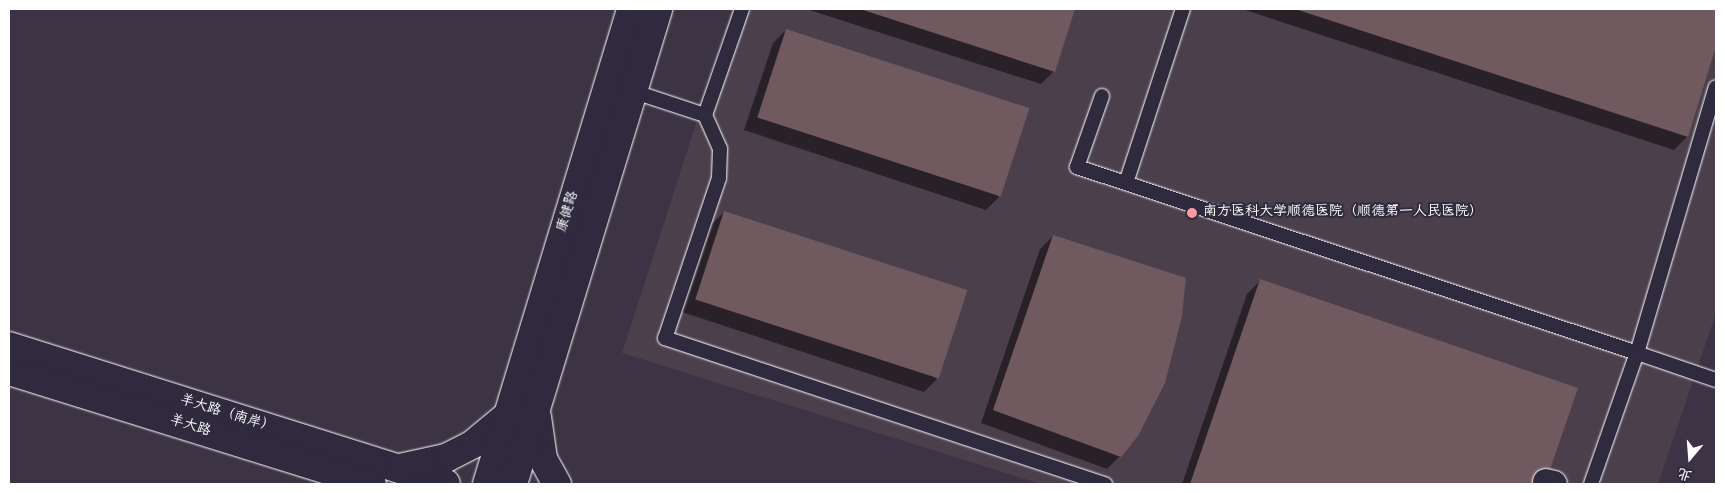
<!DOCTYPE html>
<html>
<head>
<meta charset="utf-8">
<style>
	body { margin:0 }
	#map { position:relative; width:1725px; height:493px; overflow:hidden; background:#3c3444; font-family:"Gochi Hand","LXGW WenKai TC",sans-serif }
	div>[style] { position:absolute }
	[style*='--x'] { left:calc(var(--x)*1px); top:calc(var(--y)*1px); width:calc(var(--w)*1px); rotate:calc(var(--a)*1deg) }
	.built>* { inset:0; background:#4c3f4c }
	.shadow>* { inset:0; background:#0007 }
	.building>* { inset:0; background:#705a60; transform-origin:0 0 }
	.roads { filter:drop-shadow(0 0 1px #fff) drop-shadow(0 0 1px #fff) }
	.service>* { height:14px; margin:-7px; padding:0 7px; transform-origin:7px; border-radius:7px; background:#2f2a3d }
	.minor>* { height:26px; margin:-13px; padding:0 13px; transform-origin:13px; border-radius:13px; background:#2f2a3d }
	.tertiary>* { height:28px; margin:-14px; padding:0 14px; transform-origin:14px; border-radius:14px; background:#2f2a3d }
	.dots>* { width:14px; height:14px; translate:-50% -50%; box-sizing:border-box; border:2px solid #2f2a3d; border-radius:50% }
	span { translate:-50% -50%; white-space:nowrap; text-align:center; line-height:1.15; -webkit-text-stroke:4px #2f2a3d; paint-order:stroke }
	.street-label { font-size:14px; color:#fff }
	.poi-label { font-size:14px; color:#fff }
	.left { translate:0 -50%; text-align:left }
	.frame { position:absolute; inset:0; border:10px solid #fff; pointer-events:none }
	.north { position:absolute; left:1665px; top:433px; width:50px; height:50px; -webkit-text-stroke:4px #2f2a3d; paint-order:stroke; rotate:198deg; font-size:14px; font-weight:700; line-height:20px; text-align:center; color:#fff }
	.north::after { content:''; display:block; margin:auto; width:18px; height:22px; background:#fff; clip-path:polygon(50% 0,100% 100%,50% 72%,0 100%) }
</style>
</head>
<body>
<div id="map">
	<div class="built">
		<i style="clip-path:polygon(733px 9px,1716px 9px,1716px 313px,1658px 484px,1041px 484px,622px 353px)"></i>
	</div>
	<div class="shadow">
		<i style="clip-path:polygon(806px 9px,1074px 9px,1054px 71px,1041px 84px)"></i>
		<i style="clip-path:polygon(1242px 9px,1716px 9px,1716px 42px,1687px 137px,1674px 150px)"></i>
		<i style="clip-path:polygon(786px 30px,999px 197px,986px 210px,744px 130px,773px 43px)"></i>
		<i style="clip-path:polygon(724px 212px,937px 379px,924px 392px,682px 312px,711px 225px)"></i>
		<i style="clip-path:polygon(1053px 236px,1120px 456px,1107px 469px,981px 423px,1040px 249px)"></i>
		<i style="clip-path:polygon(1260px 281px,1543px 484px,1182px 484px,1247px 294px)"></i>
	</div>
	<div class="building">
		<i style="clip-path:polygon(860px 9px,1075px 9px,1055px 72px)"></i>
		<i style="clip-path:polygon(1295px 9px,1716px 9px,1716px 46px,1688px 137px)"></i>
		<i style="left:786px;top:29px;width:256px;height:93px;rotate:18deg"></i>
		<i style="left:724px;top:211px;width:256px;height:93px;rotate:18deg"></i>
		<i style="clip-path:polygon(1053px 235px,1186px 278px,1182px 316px,1165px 383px,1138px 436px,1121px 457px,993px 410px)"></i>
		<i style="clip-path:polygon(1260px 279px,1578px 388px,1545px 484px,1190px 484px)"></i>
	</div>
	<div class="roads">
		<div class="service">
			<i style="--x:742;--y:9;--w:112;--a:109.2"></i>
			<i style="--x:705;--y:115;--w:37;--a:66"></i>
			<i style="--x:720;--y:149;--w:29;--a:92"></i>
			<i style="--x:719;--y:178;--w:169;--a:108.6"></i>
			<i style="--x:665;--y:338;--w:464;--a:18.4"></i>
			<i style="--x:632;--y:91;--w:77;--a:18.2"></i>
			<i style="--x:1102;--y:96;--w:75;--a:109.4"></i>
			<i style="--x:1077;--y:167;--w:590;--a:18.37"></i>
			<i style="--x:1637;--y:353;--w:277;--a:-73.5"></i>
			<i style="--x:1126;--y:183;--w:183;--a:-71.9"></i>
			<i style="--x:1591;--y:484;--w:139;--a:-70.7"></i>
			<i style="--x:1637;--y:353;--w:83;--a:18.9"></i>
		</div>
		<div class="minor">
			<i style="--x:1546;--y:482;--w:8;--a:14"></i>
		</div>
		<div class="tertiary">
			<i style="--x:9;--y:346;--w:458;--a:17.5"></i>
			<i style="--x:9;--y:371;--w:380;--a:17.3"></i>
			<i style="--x:537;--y:417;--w:42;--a:81.9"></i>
			<i style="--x:543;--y:459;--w:29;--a:61"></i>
			<i style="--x:400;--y:468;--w:47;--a:-12.3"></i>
			<i style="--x:446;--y:458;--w:30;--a:-27"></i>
			<i style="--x:473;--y:444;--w:45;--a:-39.6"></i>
			<i style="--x:487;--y:484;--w:496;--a:-73.1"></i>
			<i style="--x:513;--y:484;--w:497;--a:-73"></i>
		</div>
	</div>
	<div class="dots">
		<i style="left:1192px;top:213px;background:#ff9aa2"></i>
	</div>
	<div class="street-label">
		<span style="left:569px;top:212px;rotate:-73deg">康健路</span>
		<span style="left:227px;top:415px;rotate:17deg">羊大路（南岸）</span>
		<span style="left:190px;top:427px;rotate:17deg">羊大路</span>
	</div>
	<div class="poi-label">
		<span class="left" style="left:1203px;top:213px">南方医科大学顺德医院（顺德第一人民医院）</span>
	</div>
	<div class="frame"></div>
	<div class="north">北</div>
</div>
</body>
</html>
